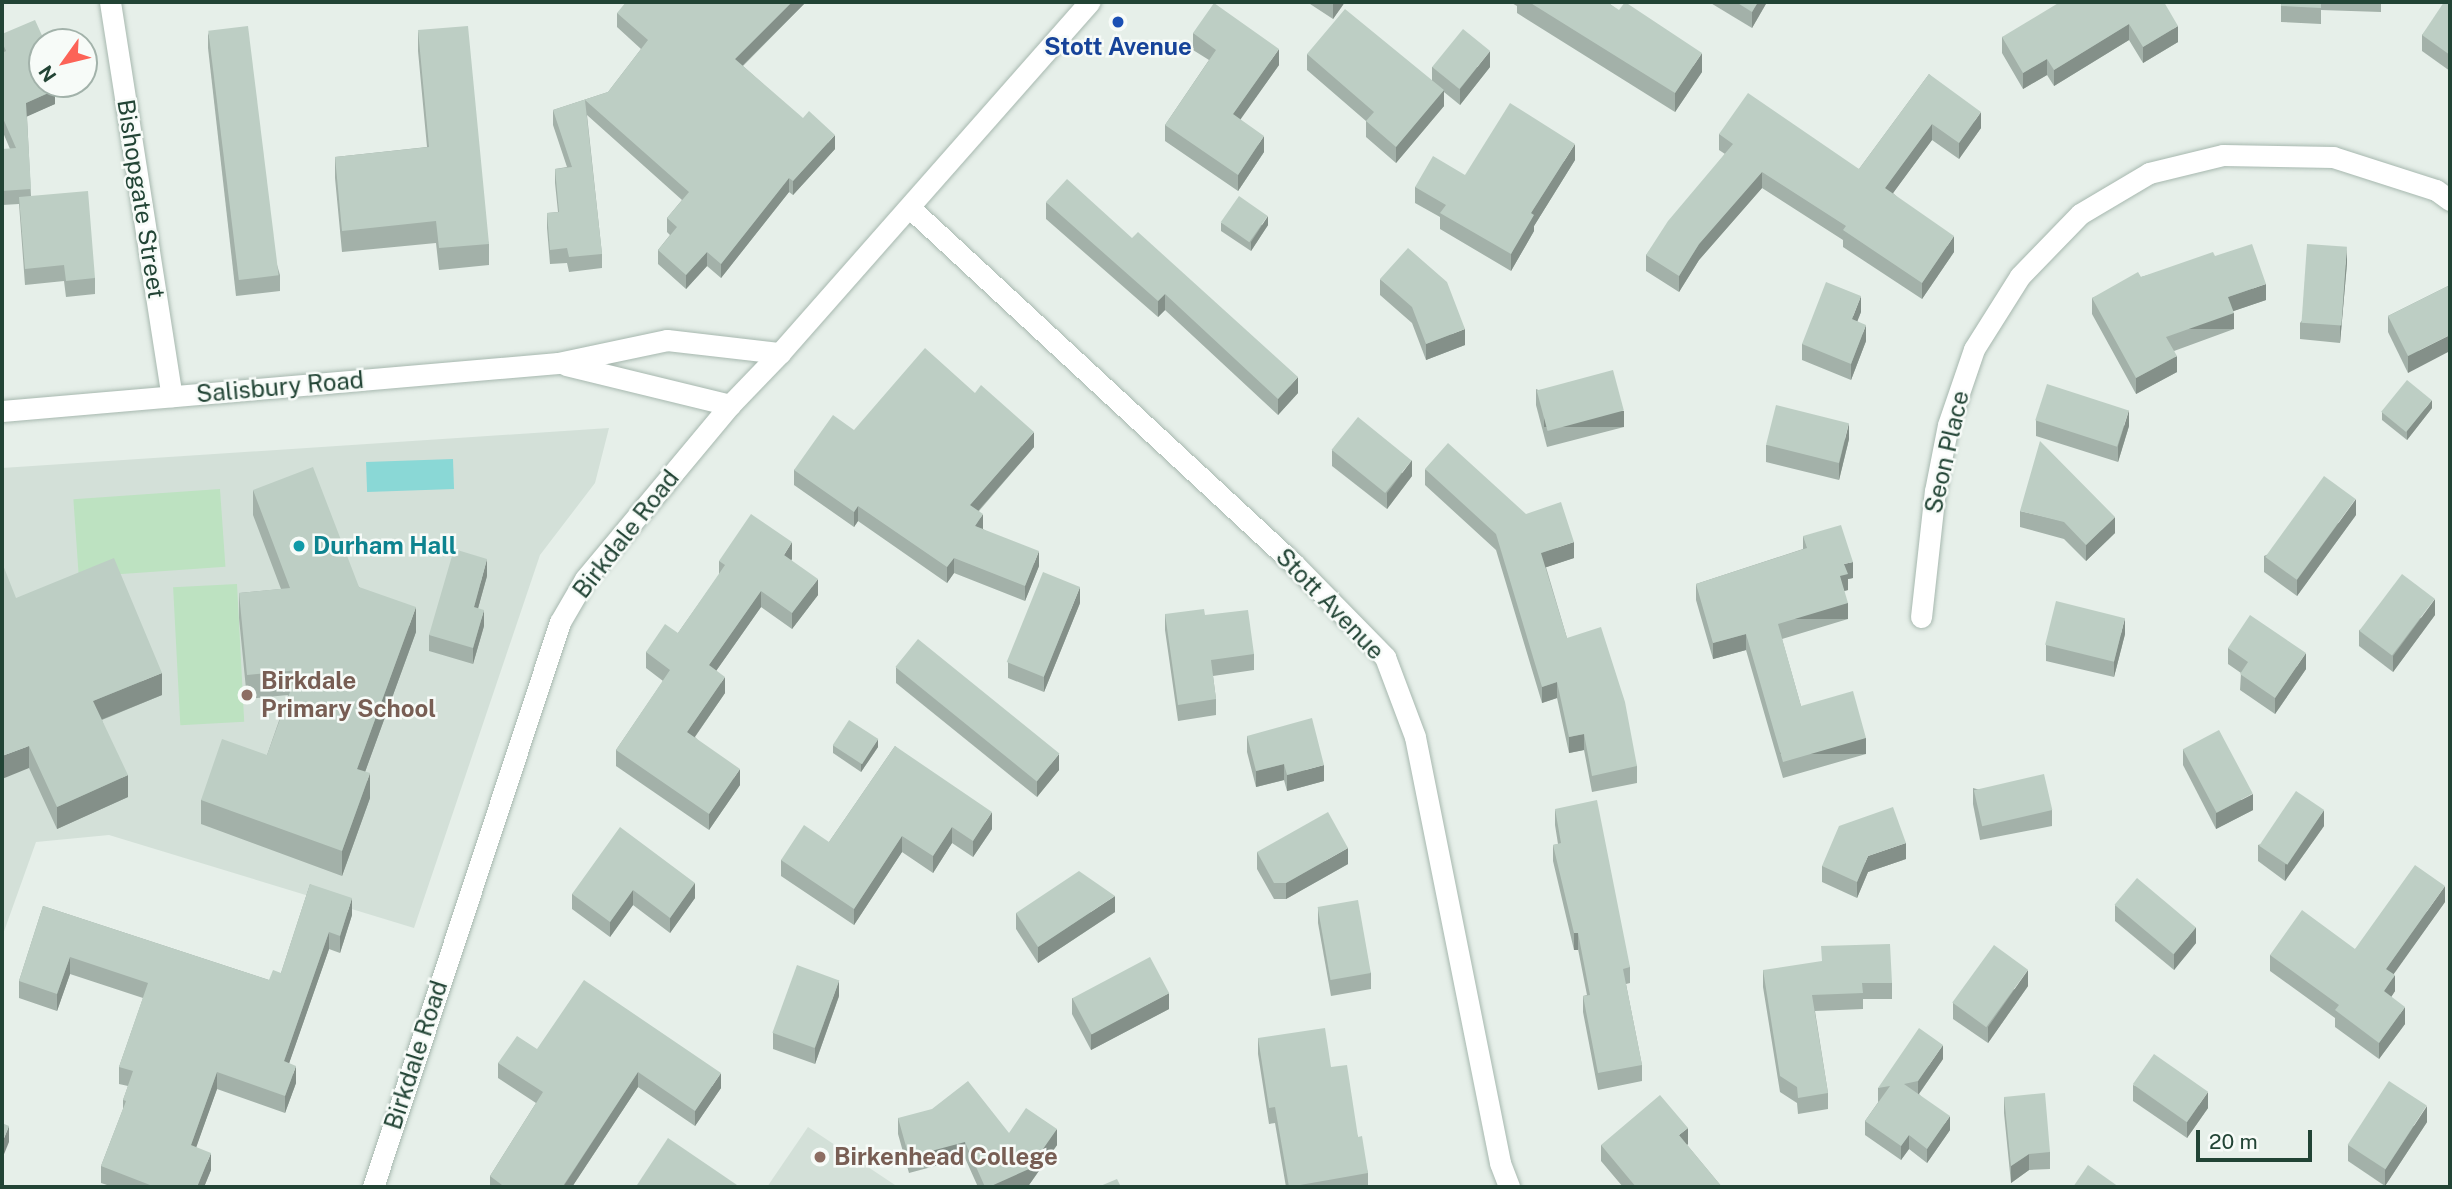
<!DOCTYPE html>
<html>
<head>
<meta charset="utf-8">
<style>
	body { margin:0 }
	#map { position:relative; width:2452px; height:1189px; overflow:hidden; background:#e6efe9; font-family:"Public Sans",sans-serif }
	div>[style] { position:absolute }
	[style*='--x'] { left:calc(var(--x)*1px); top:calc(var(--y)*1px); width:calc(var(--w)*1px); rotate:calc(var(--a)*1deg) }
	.built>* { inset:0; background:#d3e0d8 }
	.green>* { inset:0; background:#bde2c1; transform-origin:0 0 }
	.water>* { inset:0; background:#8ad8d6; transform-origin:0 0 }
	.roads { filter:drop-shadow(0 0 2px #a7b8af) drop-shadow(0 0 2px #a7b8af) }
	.street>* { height:21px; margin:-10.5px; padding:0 10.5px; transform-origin:10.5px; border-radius:10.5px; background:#fff }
	.secondary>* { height:21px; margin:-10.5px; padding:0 10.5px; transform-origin:10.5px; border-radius:10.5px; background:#fff }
	.wall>* { inset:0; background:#a3b1a9 }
	.shaded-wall>* { inset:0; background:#849089; transform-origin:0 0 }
	.building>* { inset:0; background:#bdcec4; transform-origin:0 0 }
	.dots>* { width:19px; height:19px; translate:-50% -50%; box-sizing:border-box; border:4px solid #f7fbf8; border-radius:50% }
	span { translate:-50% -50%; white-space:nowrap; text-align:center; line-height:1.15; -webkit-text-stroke:5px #f7fbf8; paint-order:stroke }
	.transit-label { font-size:24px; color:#164399; font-weight:700 }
	.street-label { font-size:24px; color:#224435 }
	.culture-label { font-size:24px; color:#0d838f; font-weight:700 }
	.left { translate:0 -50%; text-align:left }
	.education-label { font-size:24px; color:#785e54; font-weight:700 }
	.frame { position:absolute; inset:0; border:4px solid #224435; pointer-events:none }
	.north { position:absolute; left:28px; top:28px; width:70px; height:70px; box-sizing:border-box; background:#f7fbf8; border:2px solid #a2b2aa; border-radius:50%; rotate:236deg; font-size:19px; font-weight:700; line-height:28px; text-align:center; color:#224435 }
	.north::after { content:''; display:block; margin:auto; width:24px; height:32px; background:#fc6357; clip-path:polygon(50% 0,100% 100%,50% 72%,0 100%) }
	.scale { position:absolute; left:2196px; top:1130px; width:116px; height:32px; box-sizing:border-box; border:4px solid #224435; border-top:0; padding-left:9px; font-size:21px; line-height:24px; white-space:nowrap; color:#224435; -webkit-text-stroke:5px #f7fbf8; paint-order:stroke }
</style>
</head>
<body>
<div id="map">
	<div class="built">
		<i style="clip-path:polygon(609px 428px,595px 483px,540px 555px,414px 928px,109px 835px,36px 842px,2px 937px,2px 468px)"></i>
		<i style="clip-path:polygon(808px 1127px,898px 1187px,767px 1187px)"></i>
	</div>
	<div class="green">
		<i style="left:220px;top:489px;width:78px;height:147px;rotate:86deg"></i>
		<i style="left:237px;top:584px;width:138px;height:64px;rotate:87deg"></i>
	</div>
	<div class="water">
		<i style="left:453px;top:459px;width:30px;height:87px;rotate:88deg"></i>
	</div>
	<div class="roads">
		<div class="street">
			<i style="--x:110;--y:2;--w:399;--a:81.1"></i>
			<i style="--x:909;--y:207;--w:524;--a:42.83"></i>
			<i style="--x:1293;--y:563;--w:132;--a:45.6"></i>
			<i style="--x:1385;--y:657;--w:85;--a:69.4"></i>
			<i style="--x:1415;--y:737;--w:434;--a:78.7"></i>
			<i style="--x:1500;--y:1163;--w:26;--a:69"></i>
			<i style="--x:1921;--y:617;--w:127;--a:-83.7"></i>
			<i style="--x:1935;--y:491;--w:67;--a:-78.9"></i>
			<i style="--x:1948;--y:425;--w:80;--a:-71.1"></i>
			<i style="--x:1974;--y:349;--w:86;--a:-57.8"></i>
			<i style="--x:2020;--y:276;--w:86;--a:-45.9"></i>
			<i style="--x:2080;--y:214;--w:80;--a:-30.7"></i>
			<i style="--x:2149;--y:173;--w:76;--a:-13.7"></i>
			<i style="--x:2223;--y:155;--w:110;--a:1"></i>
			<i style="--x:2333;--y:157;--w:108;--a:17.8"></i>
			<i style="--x:2436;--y:190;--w:17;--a:36"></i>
		</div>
		<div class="secondary">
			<i style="--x:566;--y:365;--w:169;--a:13.7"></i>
			<i style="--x:2;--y:411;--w:558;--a:-4.93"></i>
			<i style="--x:558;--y:363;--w:111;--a:-11.9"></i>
			<i style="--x:667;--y:340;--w:114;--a:6.6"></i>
			<i style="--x:373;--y:1187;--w:595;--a:-71.69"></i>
			<i style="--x:560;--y:622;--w:50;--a:-59.8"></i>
			<i style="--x:585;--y:579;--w:226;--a:-50.2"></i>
			<i style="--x:730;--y:405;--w:72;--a:-46.1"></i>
			<i style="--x:780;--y:353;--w:468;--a:-48.6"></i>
		</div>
	</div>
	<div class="wall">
		<i style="clip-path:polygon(806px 2px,743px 66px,835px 149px,793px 195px,789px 192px,721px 278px,707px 266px,686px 289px,658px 264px,658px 250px,670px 235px,667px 232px,667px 218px,682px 200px,587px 115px,602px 254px,602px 268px,569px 272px,567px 263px,550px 264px,547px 228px,547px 213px,558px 212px,555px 183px,555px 169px,567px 167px,553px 125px,553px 110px,608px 92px,641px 49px,617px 27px,617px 13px)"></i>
		<i style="clip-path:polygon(1307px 2px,1345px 2px,1333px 19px)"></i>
		<i style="clip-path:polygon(1510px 2px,1607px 2px,1702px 72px,1675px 112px,1517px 13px,1517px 6px)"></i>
		<i style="clip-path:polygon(1709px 2px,1767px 2px,1752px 28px)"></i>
		<i style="clip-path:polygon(2164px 2px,2178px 42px,2143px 63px,2129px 40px,2054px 86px,2047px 75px,2023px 89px,2002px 53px,2002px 37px)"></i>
		<i style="clip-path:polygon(2281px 2px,2381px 2px,2381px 12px,2321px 10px,2321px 24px,2281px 22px)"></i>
		<i style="clip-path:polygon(2450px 2px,2450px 71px,2422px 51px,2422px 35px)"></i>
		<i style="clip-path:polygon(418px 30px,489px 244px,489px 265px,439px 270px,436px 243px,342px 252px,335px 178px,335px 157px,427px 147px,418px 51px)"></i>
		<i style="clip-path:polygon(208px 32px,280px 275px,280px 291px,236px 296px,208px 48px)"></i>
		<i style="clip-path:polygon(1193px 33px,1279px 65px,1240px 119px,1264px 152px,1238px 191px,1165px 141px,1165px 125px,1209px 60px,1193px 50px)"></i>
		<i style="clip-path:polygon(2px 34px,42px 84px,55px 104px,27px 116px,31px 196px,95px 278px,95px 294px,66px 297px,64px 281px,25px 285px,19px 204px,2px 205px,2px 149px,10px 149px,2px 130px)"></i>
		<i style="clip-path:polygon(1307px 54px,1432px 81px,1432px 67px,1490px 67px,1460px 105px,1444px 92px,1444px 106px,1396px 163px,1366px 137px,1366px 121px,1307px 70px)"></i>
		<i style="clip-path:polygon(1929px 74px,1981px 128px,1959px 159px,1932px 140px,1893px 193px,1954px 252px,1922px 299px,1843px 247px,1843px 240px,1762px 188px,1699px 260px,1679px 292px,1646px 271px,1646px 255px,1725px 154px,1719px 150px,1719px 134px,1859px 169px)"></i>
		<i style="clip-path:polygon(1575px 160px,1534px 226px,1534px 231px,1511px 271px,1440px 229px,1440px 217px,1415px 203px,1415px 187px,1465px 175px)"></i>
		<i style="clip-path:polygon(1046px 202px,1298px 393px,1278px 415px,1165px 310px,1158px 317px,1046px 219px)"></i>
		<i style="clip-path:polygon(1221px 223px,1268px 225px,1251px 251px,1221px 231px)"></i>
		<i style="clip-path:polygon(2215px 256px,2266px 300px,2233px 311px,2234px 329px,2174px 351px,2177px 372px,2136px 394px,2092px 314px,2092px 298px,2141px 277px)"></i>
		<i style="clip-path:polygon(2347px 263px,2340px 343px,2300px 339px,2300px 323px)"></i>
		<i style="clip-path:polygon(1380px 279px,1465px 345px,1426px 360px,1412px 323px,1380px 295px)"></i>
		<i style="clip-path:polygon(2450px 285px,2408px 373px,2388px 332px,2388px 316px)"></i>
		<i style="clip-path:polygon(1861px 312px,1857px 321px,1866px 341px,1851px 380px,1802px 360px,1802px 344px)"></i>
		<i style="clip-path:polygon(1536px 389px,1624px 427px,1547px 447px,1536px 405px)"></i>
		<i style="clip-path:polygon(2432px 408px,2407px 440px,2382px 420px,2382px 412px)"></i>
		<i style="clip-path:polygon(2036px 420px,2129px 426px,2118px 462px,2036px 436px)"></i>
		<i style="clip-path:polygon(854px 430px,1034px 447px,979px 511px,983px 529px,1039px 566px,1025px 601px,954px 573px,947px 583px,858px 521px,854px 527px,794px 485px,794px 470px)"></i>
		<i style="clip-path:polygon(1849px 439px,1839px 480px,1766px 462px,1766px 445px)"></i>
		<i style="clip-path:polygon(1332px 450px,1412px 476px,1387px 509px,1332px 466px)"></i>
		<i style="clip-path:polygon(1425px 469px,1574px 558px,1546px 567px,1567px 638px,1637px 766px,1637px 783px,1592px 792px,1584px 750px,1569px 753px,1557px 698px,1542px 703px,1496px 550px,1425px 485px)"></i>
		<i style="clip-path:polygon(253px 490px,359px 587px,416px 632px,365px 772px,370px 798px,342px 876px,201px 824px,201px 800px,267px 755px,288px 695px,247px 699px,239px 618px,239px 593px,281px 589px,253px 515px)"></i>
		<i style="clip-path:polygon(2020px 511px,2115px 533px,2086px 561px,2064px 539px,2020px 527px)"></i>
		<i style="clip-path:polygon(2356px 515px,2297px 596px,2264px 572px,2264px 556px)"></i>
		<i style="clip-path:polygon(1803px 536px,1853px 578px,1848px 579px,1848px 590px,1844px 591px,1848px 619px,1782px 639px,1801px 706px,1866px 754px,1783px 778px,1746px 650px,1713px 659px,1696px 600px,1696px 584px,1803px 549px)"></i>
		<i style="clip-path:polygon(792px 559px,791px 560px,818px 595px,792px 629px,761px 607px,716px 671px,725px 693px,695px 737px,740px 785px,709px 830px,616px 766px,616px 750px,663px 681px,646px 668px,646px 652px,678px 633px,719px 575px,719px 561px)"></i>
		<i style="clip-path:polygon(487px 576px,478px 608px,484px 626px,473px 664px,429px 651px,429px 635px)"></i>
		<i style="clip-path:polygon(16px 598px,162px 695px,102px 720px,128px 797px,57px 829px,29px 768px)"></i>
		<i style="clip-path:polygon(1080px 603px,1044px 692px,1008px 678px,1008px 662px)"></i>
		<i style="clip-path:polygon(1165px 614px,1205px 615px,1254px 654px,1254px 670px,1213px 676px,1216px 699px,1216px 715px,1178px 721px,1165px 630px)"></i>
		<i style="clip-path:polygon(2435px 615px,2393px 672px,2359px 646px,2359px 630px)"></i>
		<i style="clip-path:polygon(2125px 634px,2114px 677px,2046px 661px,2046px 645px)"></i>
		<i style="clip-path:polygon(2228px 648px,2306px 669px,2275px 714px,2240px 690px,2241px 673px,2228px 664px)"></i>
		<i style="clip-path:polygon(896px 667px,1059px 770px,1037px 797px,896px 683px)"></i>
		<i style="clip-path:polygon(1247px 736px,1324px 781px,1287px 791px,1284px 780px,1256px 787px,1247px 752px)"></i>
		<i style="clip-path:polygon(833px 745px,878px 747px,861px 772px,833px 753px)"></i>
		<i style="clip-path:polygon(895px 746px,992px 829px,973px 857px,952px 843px,933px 873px,902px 852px,854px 925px,781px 876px,781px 860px,829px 842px)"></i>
		<i style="clip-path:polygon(2183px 749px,2253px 810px,2216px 829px,2183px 765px)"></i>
		<i style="clip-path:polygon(1973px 788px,2052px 810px,2052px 826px,1980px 840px,1973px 804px)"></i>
		<i style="clip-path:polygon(1555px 809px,1630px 967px,1630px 983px,1626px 984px,1642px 1065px,1642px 1081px,1598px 1090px,1583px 1012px,1583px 996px,1587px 995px,1578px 949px,1574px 950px,1553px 861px,1553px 845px,1558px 844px,1555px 825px)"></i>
		<i style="clip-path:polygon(2324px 826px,2285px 881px,2258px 861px,2258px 845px)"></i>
		<i style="clip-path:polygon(1257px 852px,1348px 864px,1286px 899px,1274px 899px,1257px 869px)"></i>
		<i style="clip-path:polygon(1906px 859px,1868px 872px,1857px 898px,1822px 882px,1822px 866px)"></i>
		<i style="clip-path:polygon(695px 883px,695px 898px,670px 933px,633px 905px,610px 937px,572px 909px,572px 894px)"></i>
		<i style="clip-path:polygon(310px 884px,352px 915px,340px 953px,329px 949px,289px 1063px,296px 1083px,285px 1113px,217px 1089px,196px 1147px,211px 1170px,204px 1187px,113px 1187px,101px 1183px,101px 1166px,123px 1109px,123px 1100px,128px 1086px,119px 1084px,119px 1067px,143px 998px,70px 974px,57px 1011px,19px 998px,19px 981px,43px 906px,269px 980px,281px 973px)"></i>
		<i style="clip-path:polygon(2445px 902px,2393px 974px,2395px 991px,2391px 997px,2405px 1024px,2379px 1059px,2335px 1027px,2335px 1018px,2270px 971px,2270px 955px,2355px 949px)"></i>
		<i style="clip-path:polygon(2115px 905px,2196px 943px,2174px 970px,2115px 921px)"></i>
		<i style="clip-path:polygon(1318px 907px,1371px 973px,1371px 989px,1331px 996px,1318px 923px)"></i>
		<i style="clip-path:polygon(1115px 912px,1038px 963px,1016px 929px,1016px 913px)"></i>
		<i style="clip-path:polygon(1763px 970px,1892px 983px,1892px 999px,1863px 999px,1863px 1009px,1815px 1011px,1828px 1093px,1828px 1109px,1798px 1114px,1797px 1103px,1780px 1092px,1763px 987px)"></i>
		<i style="clip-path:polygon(2028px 986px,1988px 1043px,1953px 1019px,1953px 1003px)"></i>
		<i style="clip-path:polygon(839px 996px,815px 1064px,773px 1049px,773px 1033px)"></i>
		<i style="clip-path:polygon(1072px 998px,1169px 1009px,1091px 1050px,1072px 1014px)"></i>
		<i style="clip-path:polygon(1258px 1038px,1331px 1067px,1358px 1137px,1368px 1173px,1368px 1187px,1286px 1187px,1275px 1123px,1269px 1124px,1258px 1054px)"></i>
		<i style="clip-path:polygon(537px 1049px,721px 1088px,695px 1126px,638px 1087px,572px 1187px,490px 1187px,490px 1176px,536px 1103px,498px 1078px,498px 1063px)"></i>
		<i style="clip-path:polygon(1943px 1059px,1919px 1094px,1950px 1130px,1927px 1163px,1909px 1149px,1901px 1160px,1865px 1135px,1865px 1121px,1879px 1101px,1878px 1102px,1878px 1088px)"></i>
		<i style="clip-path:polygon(2133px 1085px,2208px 1108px,2187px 1138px,2133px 1101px)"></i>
		<i style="clip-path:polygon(2004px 1097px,2050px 1152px,2050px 1169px,2029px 1170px,2011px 1183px,2004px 1113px)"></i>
		<i style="clip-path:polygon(898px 1118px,1009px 1133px,1057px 1145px,1029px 1185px,1024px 1187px,978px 1187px,965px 1158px,909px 1173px,898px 1134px)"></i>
		<i style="clip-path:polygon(2427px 1122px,2385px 1186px,2348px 1161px,2348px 1145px)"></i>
		<i style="clip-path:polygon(1688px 1144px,1687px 1145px,1722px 1187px,1623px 1187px,1601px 1161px,1601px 1145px)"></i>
	</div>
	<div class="shaded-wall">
		<i style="clip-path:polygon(792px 2px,806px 2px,735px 73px,735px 59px)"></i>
		<i style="clip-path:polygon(1334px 2px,1345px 2px,1333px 19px,1333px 3px)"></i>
		<i style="clip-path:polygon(1758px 2px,1767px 2px,1752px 28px,1752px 12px)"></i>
		<i style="clip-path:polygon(2129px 24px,2129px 40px,2054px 86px,2054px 70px)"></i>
		<i style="clip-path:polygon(2178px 26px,2178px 42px,2143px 63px,2143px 47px)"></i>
		<i style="clip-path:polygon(1279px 49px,1279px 65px,1233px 130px,1233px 114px)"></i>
		<i style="clip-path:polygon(1490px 51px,1490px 67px,1460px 105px,1460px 89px)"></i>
		<i style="clip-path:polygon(1702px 53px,1702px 72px,1675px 112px,1675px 93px)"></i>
		<i style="clip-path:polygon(2047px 59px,2047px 75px,2023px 89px,2023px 73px)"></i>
		<i style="clip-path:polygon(55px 90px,55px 104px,26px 117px,26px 103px)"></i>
		<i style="clip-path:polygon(1444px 90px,1444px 106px,1396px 163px,1396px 147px)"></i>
		<i style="clip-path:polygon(1981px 112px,1981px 128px,1959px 159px,1959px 143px)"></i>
		<i style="clip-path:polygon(1932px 124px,1932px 140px,1885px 204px,1885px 188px)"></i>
		<i style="clip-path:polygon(835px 135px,835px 149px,793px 195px,793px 181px)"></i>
		<i style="clip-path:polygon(1264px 136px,1264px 152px,1238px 191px,1238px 175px)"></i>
		<i style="clip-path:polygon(1575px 144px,1575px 160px,1534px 226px,1534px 231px,1511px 271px,1511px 254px,1531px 213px)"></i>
		<i style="clip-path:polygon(1762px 172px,1762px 188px,1699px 260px,1679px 292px,1679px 276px,1699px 244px)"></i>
		<i style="clip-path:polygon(789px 178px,789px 192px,721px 278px,721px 264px)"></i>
		<i style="clip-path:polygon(1268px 216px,1268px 225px,1251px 251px,1251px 242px)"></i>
		<i style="clip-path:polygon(1954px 236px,1954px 252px,1922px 299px,1922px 283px)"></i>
		<i style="clip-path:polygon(2347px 247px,2347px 263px,2340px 343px,2340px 327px)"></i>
		<i style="clip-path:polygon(707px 252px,707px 266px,686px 289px,686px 275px)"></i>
		<i style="clip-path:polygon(2266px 284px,2266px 300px,2228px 313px,2228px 297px)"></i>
		<i style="clip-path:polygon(1165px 294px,1165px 310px,1158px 317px,1158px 301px)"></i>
		<i style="clip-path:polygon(1861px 296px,1861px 312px,1852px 335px,1852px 319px)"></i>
		<i style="left:2234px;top:313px;width:16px;height:72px;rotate:90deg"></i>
		<i style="clip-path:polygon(1866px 325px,1866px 341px,1851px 380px,1851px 364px)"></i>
		<i style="clip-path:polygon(1465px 329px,1465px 345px,1426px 360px,1426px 344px)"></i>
		<i style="clip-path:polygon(2450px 335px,2450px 351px,2408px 373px,2408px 356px)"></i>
		<i style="clip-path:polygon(2177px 356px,2177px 372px,2136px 394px,2136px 378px)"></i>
		<i style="clip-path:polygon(1298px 377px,1298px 393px,1278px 415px,1278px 399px)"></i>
		<i style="clip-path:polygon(2432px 400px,2432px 408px,2407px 440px,2407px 431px)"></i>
		<i style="clip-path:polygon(2129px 410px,2129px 426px,2118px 462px,2118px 446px)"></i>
		<i style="left:1624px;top:411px;width:16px;height:80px;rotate:90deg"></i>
		<i style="clip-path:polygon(1849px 423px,1849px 439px,1839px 480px,1839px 464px)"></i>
		<i style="clip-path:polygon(1034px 432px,1034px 447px,970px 520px,970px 505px)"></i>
		<i style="clip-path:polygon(1412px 460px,1412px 476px,1387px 509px,1387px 493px)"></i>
		<i style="clip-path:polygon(2356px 499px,2356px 515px,2297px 596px,2297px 580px)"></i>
		<i style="clip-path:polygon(858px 506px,858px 521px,854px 527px,854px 512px)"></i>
		<i style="clip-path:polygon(983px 514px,983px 529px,975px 526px)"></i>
		<i style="clip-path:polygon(2115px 517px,2115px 533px,2086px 561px,2086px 545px)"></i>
		<i style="clip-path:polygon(792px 542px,792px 559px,784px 571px,784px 555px)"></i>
		<i style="clip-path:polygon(1574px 542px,1574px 558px,1541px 569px,1541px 553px)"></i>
		<i style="clip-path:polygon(1039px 551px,1039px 566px,1025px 601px,1025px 586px)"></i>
		<i style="clip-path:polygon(954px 558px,954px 573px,947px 583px,947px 567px)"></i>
		<i style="clip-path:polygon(487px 559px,487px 576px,474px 623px,474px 607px)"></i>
		<i style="clip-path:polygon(1853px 562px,1853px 578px,1848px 579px,1848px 590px,1840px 592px,1840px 576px,1844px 564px)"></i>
		<i style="clip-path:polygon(818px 579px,818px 595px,792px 629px,792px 613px)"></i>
		<i style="clip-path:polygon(1080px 587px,1080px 603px,1044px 692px,1044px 676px)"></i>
		<i style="clip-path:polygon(761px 591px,761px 607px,709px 681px,709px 665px)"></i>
		<i style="clip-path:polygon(2435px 599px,2435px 615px,2393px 672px,2393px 656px)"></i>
		<i style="left:1848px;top:603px;width:16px;height:73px;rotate:90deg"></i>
		<i style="clip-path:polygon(416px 607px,416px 632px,357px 794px,357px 769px)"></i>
		<i style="clip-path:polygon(484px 610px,484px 626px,473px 664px,473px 648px)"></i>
		<i style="clip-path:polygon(2125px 618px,2125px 634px,2114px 677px,2114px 661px)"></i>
		<i style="clip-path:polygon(1746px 634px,1746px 650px,1713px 659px,1713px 643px)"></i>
		<i style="clip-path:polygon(2306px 653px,2306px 669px,2275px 714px,2275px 698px)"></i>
		<i style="clip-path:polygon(162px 673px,162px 695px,93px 723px,93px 701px)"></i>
		<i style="clip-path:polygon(725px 677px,725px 693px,687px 748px,687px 732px)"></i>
		<i style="clip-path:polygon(1557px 682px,1557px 698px,1542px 703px,1542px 687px)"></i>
		<i style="clip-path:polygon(1584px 734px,1584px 750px,1569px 753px,1569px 737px)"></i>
		<i style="left:1866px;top:738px;width:16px;height:86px;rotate:90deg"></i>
		<i style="clip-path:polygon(878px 739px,878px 747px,861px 772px,861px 764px)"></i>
		<i style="clip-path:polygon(29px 746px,29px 768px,2px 779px,2px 756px)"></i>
		<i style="clip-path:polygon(1059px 754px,1059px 770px,1037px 797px,1037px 781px)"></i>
		<i style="clip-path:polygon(1284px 764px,1284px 780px,1256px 787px,1256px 771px)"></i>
		<i style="clip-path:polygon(1324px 765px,1324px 781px,1287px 791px,1287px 775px)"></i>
		<i style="clip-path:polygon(740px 769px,740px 785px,709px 830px,709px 814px)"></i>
		<i style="clip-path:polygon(370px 773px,370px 798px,342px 876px,342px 851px)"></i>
		<i style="clip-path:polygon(128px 775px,128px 797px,57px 829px,57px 807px)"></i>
		<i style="clip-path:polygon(2253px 794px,2253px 810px,2216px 829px,2216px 813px)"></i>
		<i style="clip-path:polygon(2324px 810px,2324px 826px,2285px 881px,2285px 865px)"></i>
		<i style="clip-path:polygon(992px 812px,992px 829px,973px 857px,973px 841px)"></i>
		<i style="clip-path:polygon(952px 827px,952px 843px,933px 873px,933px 856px)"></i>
		<i style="clip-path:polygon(902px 836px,902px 852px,854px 925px,854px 909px)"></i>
		<i style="clip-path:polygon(1906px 843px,1906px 859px,1868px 872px,1857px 898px,1857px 882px,1868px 856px)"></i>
		<i style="clip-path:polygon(1348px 848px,1348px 864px,1286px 899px,1286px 883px)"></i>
		<i style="clip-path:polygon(695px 883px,695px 898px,670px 933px,670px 918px)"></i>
		<i style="clip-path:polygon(2445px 886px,2445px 902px,2386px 985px,2386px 969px)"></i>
		<i style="clip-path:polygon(633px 890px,633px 905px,610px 937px,610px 922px)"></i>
		<i style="clip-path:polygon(1115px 896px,1115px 912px,1038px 963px,1038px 947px)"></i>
		<i style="clip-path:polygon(352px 898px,352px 915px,340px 953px,340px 936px)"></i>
		<i style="clip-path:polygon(2196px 927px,2196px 943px,2174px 970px,2174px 954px)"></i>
		<i style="clip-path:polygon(329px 932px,329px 949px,284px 1078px,284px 1061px)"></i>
		<i style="left:1574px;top:933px;width:4px;height:17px"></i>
		<i style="clip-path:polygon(70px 957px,70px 974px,57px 1011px,57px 994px)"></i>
		<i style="clip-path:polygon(2028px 970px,2028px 986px,1988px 1043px,1988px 1027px)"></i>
		<i style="clip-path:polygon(2395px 975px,2395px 991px,2384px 1008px,2384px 991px)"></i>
		<i style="clip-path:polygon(839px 980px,839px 996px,815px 1064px,815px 1048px)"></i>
		<i style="clip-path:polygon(1169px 993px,1169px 1009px,1091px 1050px,1091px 1034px)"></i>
		<i style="clip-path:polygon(2405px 1007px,2405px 1024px,2379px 1059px,2379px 1043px)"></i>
		<i style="clip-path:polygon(1943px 1045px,1943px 1059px,1918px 1095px,1918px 1081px)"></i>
		<i style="clip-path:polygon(296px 1066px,296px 1083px,285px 1113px,285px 1096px)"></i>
		<i style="clip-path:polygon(217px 1072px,217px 1089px,191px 1162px,191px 1145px)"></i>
		<i style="clip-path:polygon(638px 1072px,638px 1087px,572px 1187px,563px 1187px)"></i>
		<i style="clip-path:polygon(721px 1073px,721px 1088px,695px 1126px,695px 1111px)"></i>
		<i style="clip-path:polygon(2208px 1092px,2208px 1108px,2187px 1138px,2187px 1122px)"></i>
		<i style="clip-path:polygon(2427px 1106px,2427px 1122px,2385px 1186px,2385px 1170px)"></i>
		<i style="clip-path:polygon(1950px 1116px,1950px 1130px,1927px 1163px,1927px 1149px)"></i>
		<i style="clip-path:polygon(9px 1126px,9px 1142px,2px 1159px,2px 1143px)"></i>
		<i style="clip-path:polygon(1688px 1128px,1688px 1144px,1679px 1152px,1679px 1135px)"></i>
		<i style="clip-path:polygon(1057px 1129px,1057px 1145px,1029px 1185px,1024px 1187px,989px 1187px)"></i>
		<i style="clip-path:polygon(1909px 1135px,1909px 1149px,1901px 1160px,1901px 1146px)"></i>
		<i style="left:965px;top:1142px;width:16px;height:58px;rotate:90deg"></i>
		<i style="clip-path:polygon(211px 1153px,211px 1170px,204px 1187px,197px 1187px)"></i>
		<i style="clip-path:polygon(2029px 1154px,2029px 1170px,2011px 1183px,2011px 1166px)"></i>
	</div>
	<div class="building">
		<i style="clip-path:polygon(626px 2px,792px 2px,735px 59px,803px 118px,809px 111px,835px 135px,793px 181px,789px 178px,721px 264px,707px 252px,686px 275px,658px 250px,677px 227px,667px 218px,689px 192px,585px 100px,602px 254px,569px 257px,567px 248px,550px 250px,547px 213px,559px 212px,555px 169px,572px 167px,553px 110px,608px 92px,648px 40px,617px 13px)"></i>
		<i style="clip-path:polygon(1529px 2px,1607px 2px,1619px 10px,1625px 2px,1702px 53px,1675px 93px)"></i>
		<i style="clip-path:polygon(1736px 2px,1758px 2px,1752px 12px)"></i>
		<i style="clip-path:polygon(2060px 2px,2164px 2px,2178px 26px,2143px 47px,2129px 24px,2054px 70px,2047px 59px,2023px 73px,2002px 37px)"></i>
		<i style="clip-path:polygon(2281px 2px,2321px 2px,2321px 8px,2281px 6px)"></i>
		<i style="clip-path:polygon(2444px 2px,2450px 2px,2450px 55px,2422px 35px)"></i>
		<i style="clip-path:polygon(1214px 3px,1279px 49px,1233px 114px,1264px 136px,1238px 175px,1165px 125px,1216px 50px,1193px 33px)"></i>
		<i style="clip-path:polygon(1345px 9px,1444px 90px,1396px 147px,1366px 121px,1374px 112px,1307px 54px)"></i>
		<i style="clip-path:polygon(35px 20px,45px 42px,42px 42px,42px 54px,39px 55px,42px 61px,42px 84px,52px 84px,55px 90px,26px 103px,31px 189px,2px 191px,2px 149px,16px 148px,2px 116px,2px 53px,6px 51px,2px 42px,2px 34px)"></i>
		<i style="left:248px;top:26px;width:251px;height:40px;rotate:83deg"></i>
		<i style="clip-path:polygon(468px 26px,489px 244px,439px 248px,436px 221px,342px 231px,335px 157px,429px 147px,418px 30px)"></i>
		<i style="left:1463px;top:29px;width:35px;height:49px;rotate:39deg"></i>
		<i style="clip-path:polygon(1929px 74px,1981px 112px,1959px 143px,1932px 124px,1885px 188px,1954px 236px,1922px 283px,1843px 230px,1846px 226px,1762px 172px,1699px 244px,1679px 276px,1646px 255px,1668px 221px,1733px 144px,1719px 134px,1748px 93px,1859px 169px)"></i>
		<i style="clip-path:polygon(1510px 103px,1575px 144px,1531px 213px,1534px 215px,1511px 254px,1440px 213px,1446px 205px,1415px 187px,1433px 156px,1465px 175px)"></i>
		<i style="clip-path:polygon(1067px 179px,1132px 238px,1138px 232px,1298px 377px,1278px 399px,1165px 294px,1158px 301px,1046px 202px)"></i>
		<i style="clip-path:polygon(88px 191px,95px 278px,66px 281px,64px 265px,25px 269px,19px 197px)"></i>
		<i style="left:1239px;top:196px;width:35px;height:32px;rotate:35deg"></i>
		<i style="clip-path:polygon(2252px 244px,2266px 284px,2228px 297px,2234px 313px,2166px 337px,2177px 356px,2136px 378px,2092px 298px,2138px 272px,2141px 277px,2213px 252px,2215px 256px)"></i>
		<i style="left:2307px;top:244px;width:40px;height:79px;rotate:4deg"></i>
		<i style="clip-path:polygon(1408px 248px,1447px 282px,1465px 329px,1426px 344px,1412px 307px,1380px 279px)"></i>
		<i style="clip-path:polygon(1826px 282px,1861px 296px,1852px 319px,1866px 325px,1851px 364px,1802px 344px)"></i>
		<i style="clip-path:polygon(2450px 285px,2450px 335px,2408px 356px,2388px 316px)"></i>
		<i style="clip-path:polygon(925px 348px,975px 393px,981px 385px,1034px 432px,970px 505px,983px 514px,975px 526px,1039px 551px,1025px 586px,954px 558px,947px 567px,858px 506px,854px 512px,794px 470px,833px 415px,854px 430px)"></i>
		<i style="left:1613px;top:370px;width:42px;height:79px;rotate:75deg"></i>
		<i style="left:2407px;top:380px;width:32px;height:41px;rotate:39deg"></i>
		<i style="left:2047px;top:384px;width:86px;height:38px;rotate:18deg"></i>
		<i style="left:1776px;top:405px;width:75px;height:41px;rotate:14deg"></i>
		<i style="left:1358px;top:417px;width:69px;height:42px;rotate:39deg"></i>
		<i style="clip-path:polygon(2040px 441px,2115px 517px,2086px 545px,2064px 522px,2020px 511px)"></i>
		<i style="clip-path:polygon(1448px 443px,1526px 514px,1561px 502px,1574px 542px,1541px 553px,1567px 638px,1601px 627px,1625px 702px,1637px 766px,1592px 776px,1584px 734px,1569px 737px,1557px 682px,1542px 687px,1496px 534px,1425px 469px)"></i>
		<i style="clip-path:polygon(313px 467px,359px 587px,416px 607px,357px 769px,370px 773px,342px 851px,201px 800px,222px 739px,267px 755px,298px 670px,247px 675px,239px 593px,290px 588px,253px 490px)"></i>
		<i style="left:2324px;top:476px;width:39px;height:100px;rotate:36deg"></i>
		<i style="clip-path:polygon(751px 514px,792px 542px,784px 555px,818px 579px,792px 613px,761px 591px,709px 665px,725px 677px,687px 732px,740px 769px,709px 814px,616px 750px,670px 670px,646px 652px,665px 624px,678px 633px,725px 565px,719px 561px)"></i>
		<i style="clip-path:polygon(1841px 525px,1853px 562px,1844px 564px,1848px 574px,1840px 576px,1848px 603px,1778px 624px,1801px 706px,1853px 691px,1866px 738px,1783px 762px,1746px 634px,1713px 643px,1696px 584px,1807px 548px,1803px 536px)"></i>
		<i style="clip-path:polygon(454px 549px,487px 559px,474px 607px,484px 610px,473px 648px,429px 635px)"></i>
		<i style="clip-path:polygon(114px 558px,162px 673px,93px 701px,128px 775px,57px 807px,29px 746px,2px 756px,2px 566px,3px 565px,16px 598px)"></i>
		<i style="left:1043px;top:572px;width:40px;height:97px;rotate:22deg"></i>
		<i style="left:2402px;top:574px;width:41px;height:71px;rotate:37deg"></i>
		<i style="left:2056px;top:601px;width:71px;height:45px;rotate:14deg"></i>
		<i style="clip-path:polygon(1204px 609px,1205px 615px,1248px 610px,1254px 654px,1211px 660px,1216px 699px,1178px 705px,1165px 614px)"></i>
		<i style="clip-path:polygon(2250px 615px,2306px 653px,2275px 698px,2240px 674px,2248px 662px,2228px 648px)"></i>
		<i style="left:918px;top:639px;width:182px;height:36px;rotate:39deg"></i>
		<i style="clip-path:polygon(1312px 718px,1324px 765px,1287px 775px,1284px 764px,1256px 771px,1247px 736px)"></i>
		<i style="left:849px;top:720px;width:35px;height:30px;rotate:33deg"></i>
		<i style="left:2219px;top:730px;width:72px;height:41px;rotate:62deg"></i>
		<i style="clip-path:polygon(895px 746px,992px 812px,973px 841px,952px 827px,933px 856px,902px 836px,854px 909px,781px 860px,804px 825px,829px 842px)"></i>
		<i style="left:2044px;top:774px;width:37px;height:72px;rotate:77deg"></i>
		<i style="left:2296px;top:791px;width:34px;height:66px;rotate:34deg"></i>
		<i style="clip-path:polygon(1597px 800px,1630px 967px,1623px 969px,1642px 1065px,1598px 1073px,1583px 996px,1590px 995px,1578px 933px,1574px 933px,1553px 845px,1561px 843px,1555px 809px)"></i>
		<i style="clip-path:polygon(1893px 807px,1906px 843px,1868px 856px,1857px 882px,1822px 866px,1839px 826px)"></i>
		<i style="clip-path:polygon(1328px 812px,1348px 848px,1286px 883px,1274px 883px,1257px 852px)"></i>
		<i style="clip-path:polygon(620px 827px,695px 883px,670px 918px,633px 890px,610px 922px,572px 894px)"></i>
		<i style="clip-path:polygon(2415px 865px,2445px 886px,2386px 969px,2395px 975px,2384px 991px,2405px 1007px,2379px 1043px,2335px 1010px,2339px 1005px,2270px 955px,2302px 910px,2355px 949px)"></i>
		<i style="clip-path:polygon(1079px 871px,1115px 896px,1038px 947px,1016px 913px)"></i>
		<i style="left:2137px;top:878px;width:77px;height:35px;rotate:40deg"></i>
		<i style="clip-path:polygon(310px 884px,352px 898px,340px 936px,329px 932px,284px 1061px,296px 1066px,285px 1096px,217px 1072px,191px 1145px,211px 1153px,197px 1187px,149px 1187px,150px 1185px,101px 1166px,126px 1101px,123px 1100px,133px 1071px,119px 1067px,148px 983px,70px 957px,57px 994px,19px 981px,43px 906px,269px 980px,273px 970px,281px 973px)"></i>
		<i style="left:1358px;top:900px;width:74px;height:41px;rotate:80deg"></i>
		<i style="clip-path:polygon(1890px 944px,1892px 983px,1862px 983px,1863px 993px,1812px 995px,1828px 1093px,1798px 1098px,1797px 1087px,1780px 1076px,1763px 970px,1822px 961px,1821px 946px)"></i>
		<i style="left:1994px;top:945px;width:42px;height:71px;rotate:36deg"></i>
		<i style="left:1150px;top:957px;width:41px;height:88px;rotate:62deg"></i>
		<i style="left:797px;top:965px;width:45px;height:72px;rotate:20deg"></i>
		<i style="clip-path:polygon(584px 980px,721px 1073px,695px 1111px,638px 1072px,563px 1186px,565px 1187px,501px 1187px,502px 1185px,490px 1176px,543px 1092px,498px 1063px,517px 1036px,537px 1049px)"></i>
		<i style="clip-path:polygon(1325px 1028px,1331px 1067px,1347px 1065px,1358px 1137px,1362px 1136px,1368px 1173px,1289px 1187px,1275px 1107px,1269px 1108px,1258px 1038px)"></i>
		<i style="clip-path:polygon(1919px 1028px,1943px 1045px,1918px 1081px,1904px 1084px,1950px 1116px,1927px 1149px,1909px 1135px,1901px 1146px,1865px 1121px,1890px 1086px,1878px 1088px)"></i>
		<i style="left:2154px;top:1054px;width:66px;height:37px;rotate:35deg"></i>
		<i style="clip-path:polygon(968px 1081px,1009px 1133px,1026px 1108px,1057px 1129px,1029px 1169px,989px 1187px,985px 1187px,965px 1142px,909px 1157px,898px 1118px,932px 1109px)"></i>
		<i style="left:2389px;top:1081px;width:45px;height:76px;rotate:33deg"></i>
		<i style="clip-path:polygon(2045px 1093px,2050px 1152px,2029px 1154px,2011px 1166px,2004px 1097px)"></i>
		<i style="clip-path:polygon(1660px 1095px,1688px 1128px,1679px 1135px,1722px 1187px,1636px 1187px,1601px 1145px)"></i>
		<i style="clip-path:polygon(2px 1123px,9px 1126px,2px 1143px)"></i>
		<i style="clip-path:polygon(668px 1138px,737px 1185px,735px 1187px,640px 1187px,637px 1185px)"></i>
		<i style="clip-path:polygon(2088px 1165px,2119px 1187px,2073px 1187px)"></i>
		<i style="clip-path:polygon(1117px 1179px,1121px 1187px,1098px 1187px)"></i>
	</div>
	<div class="dots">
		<i style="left:1118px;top:22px;background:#1a4fb4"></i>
		<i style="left:299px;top:546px;background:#0f9aa8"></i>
		<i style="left:247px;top:695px;background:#8d6e63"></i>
		<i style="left:820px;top:1157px;background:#8d6e63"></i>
	</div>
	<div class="transit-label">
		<span style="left:1118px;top:47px">Stott Avenue</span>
	</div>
	<div class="street-label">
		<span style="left:141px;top:199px;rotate:81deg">Bishopgate Street</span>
		<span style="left:280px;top:387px;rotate:-5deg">Salisbury Road</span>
		<span style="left:1947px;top:452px;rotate:-77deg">Seon Place</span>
		<span style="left:626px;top:534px;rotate:-52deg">Birkdale Road</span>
		<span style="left:1330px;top:604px;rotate:46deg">Stott Avenue</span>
		<span style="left:416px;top:1055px;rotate:-72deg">Birkdale Road</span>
	</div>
	<div class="culture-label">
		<span class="left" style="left:313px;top:546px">Durham Hall</span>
	</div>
	<div class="education-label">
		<span class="left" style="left:261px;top:695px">Birkdale<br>Primary School</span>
		<span class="left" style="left:834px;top:1157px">Birkenhead College</span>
	</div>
	<div class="frame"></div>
	<div class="north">N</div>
	<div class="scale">20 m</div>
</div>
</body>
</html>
